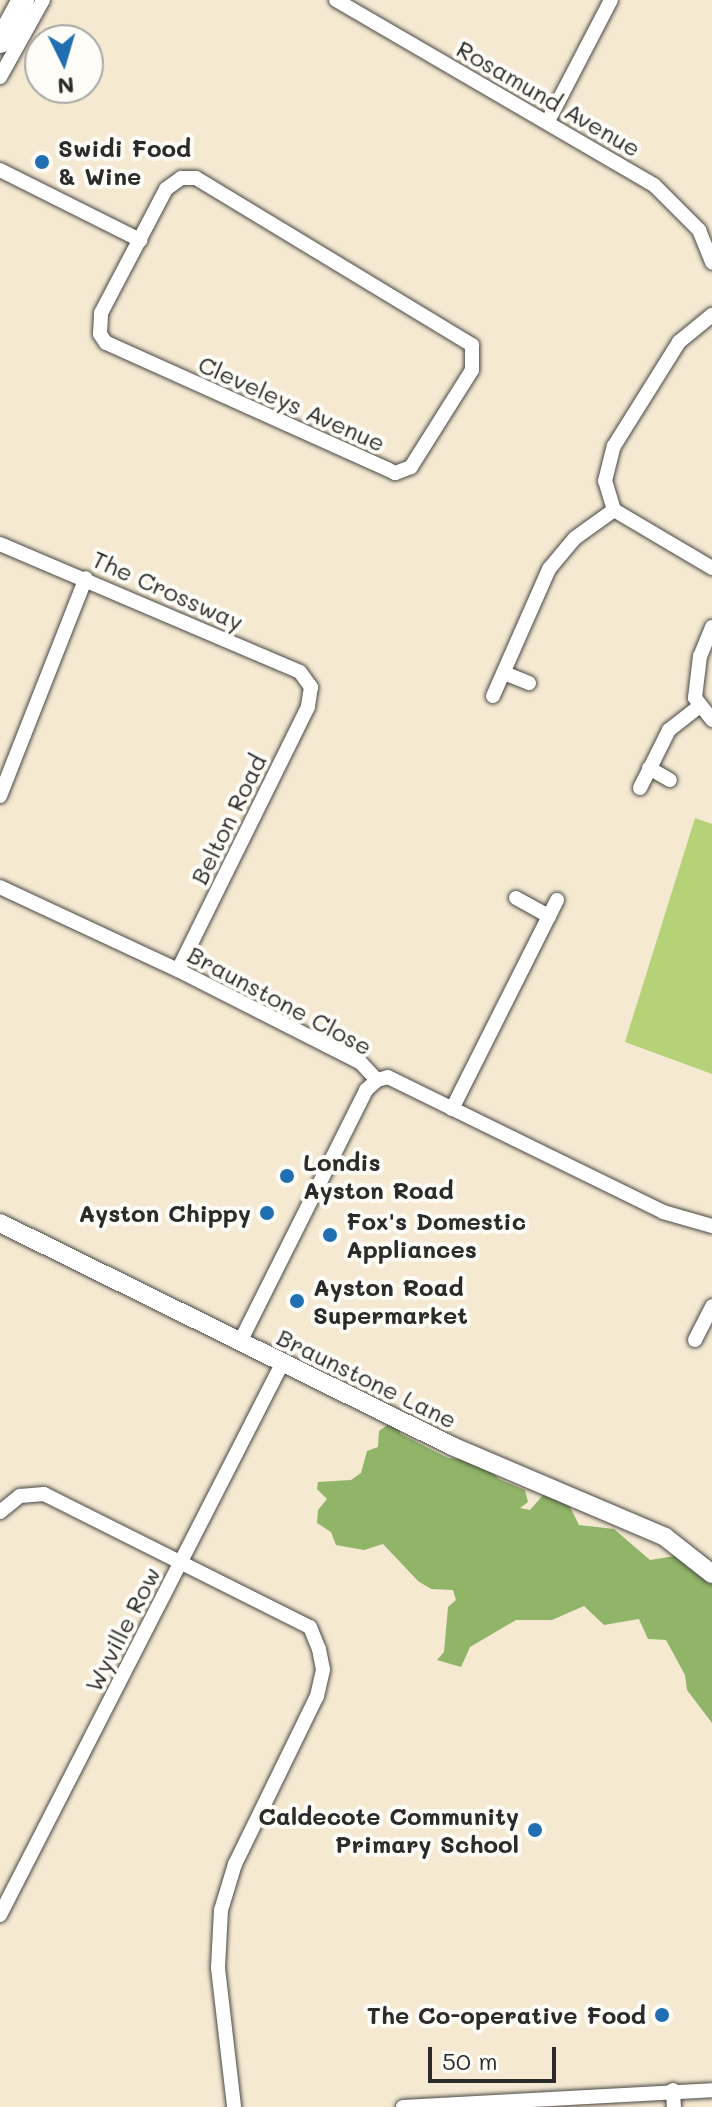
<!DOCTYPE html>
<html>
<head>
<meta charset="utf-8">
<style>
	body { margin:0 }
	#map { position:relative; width:712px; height:2107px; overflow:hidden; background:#f5e9d2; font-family:Mali,sans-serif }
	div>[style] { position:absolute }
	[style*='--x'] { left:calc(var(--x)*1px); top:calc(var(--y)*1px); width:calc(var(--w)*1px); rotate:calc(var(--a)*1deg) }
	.green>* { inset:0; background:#b5d278 }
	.forest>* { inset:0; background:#90b468 }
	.roads { filter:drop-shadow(0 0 2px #494844) drop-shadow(0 0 2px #494844) }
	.minor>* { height:14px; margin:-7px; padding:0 7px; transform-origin:7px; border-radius:7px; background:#fff }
	.tertiary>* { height:18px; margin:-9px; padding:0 9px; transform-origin:9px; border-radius:9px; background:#fff }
	.primary>* { height:22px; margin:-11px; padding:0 11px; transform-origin:11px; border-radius:11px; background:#fff }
	.dots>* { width:22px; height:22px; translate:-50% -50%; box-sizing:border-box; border:4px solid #fdfcf7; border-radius:50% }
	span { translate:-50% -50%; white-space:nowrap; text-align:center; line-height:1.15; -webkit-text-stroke:8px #fdfcf7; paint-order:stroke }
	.street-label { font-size:24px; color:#2b2b2b }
	.poi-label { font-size:24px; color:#2b2b2b; font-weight:700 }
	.left { translate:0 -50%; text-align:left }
	.right { translate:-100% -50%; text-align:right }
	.north { position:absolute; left:24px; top:24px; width:80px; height:80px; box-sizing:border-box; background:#fdfcf7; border:2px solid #a9a8a5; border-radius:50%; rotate:175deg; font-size:22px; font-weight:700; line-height:32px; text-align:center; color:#2b2b2b }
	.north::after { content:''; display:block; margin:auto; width:28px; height:36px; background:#1f6fb2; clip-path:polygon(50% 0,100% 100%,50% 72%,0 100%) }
	.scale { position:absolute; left:428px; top:2047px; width:128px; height:36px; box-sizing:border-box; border:4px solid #2b2b2b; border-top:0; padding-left:10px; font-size:24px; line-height:28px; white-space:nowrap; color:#2b2b2b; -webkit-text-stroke:6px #fdfcf7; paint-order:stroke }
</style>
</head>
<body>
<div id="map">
	<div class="green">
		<i style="clip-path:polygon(695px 818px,712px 824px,712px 1074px,625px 1042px)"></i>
	</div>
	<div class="forest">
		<i style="clip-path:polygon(393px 1421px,401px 1434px,448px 1458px,480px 1461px,499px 1479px,525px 1490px,528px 1502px,520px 1508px,530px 1510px,544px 1494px,568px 1503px,579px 1525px,614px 1529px,650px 1560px,681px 1555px,702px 1567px,712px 1584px,712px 1723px,687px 1690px,685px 1675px,666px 1640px,648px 1639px,639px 1619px,604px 1625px,584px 1606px,552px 1620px,516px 1620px,470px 1647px,461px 1667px,437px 1660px,444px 1652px,448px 1607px,456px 1600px,453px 1590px,431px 1589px,418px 1581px,383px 1544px,364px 1550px,336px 1545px,331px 1532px,317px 1523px,318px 1510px,327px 1499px,317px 1489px,318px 1482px,351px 1480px,361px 1473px,367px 1451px,378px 1447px,379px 1431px)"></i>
	</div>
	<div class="roads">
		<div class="minor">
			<i style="--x:336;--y:0;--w:368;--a:30.2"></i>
			<i style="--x:654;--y:185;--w:64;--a:45"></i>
			<i style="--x:699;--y:230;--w:35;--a:68"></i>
			<i style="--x:0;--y:77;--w:88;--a:-60.8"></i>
			<i style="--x:548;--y:121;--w:136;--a:-62.5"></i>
			<i style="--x:0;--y:170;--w:157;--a:26.6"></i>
			<i style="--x:181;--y:178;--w:15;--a:0"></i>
			<i style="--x:196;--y:178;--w:323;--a:31.2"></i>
			<i style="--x:472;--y:345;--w:25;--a:90"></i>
			<i style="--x:472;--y:370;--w:115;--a:122.2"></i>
			<i style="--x:411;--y:467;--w:17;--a:159"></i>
			<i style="--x:395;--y:473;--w:9;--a:-153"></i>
			<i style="--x:387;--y:469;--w:308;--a:-155.8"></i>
			<i style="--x:106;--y:343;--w:11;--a:-124"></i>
			<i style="--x:100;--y:334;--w:21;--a:-87"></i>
			<i style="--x:101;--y:313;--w:140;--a:-62.3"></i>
			<i style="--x:166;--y:189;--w:19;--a:-36"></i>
			<i style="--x:614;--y:510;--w:114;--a:30.6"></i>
			<i style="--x:0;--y:544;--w:326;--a:23.1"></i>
			<i style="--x:300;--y:672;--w:19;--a:54"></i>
			<i style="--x:311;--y:687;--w:20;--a:99"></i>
			<i style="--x:308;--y:707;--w:293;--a:116.3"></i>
			<i style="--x:712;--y:627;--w:31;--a:112"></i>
			<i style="--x:700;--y:656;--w:42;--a:96.8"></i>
			<i style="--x:695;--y:698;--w:28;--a:52"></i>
			<i style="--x:504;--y:673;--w:27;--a:22"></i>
			<i style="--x:493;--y:696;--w:139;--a:-66.2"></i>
			<i style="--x:549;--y:569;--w:40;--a:-50"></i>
			<i style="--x:575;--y:538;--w:48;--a:-35.7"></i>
			<i style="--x:614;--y:510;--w:30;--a:-107"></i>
			<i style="--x:605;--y:481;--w:36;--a:-76"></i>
			<i style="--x:614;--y:446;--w:123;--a:-58"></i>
			<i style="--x:679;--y:342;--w:43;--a:-39.3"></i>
			<i style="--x:649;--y:768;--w:24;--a:30"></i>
			<i style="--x:640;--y:788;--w:65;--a:-63.4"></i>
			<i style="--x:669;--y:730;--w:37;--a:-38"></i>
			<i style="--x:0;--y:796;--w:234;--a:-68.5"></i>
			<i style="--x:0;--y:887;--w:196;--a:25"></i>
			<i style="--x:178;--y:970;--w:205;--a:26.9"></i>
			<i style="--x:361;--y:1063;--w:23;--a:47"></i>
			<i style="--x:377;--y:1080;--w:11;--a:-15"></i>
			<i style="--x:388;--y:1077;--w:306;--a:26.1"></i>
			<i style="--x:663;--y:1212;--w:51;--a:15.9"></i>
			<i style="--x:516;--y:898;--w:38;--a:29"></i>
			<i style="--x:452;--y:1109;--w:234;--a:-63.3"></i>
			<i style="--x:695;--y:1340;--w:38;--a:-63"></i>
			<i style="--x:240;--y:1342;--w:282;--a:-63.4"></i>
			<i style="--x:366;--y:1090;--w:15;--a:-42"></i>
			<i style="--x:0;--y:1512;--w:26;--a:-39"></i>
			<i style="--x:20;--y:1496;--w:24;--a:-5"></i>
			<i style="--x:44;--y:1494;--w:297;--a:26.6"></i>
			<i style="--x:310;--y:1627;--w:24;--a:68"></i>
			<i style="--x:319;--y:1649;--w:21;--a:79"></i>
			<i style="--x:323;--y:1670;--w:27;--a:103"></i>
			<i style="--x:317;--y:1696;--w:187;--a:116"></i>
			<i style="--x:235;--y:1864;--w:48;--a:106.9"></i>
			<i style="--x:221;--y:1910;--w:58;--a:93"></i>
			<i style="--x:218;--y:1968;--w:140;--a:83.4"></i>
			<i style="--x:0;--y:1915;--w:621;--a:-62.9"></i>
			<i style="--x:673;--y:2090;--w:17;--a:87"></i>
			<i style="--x:403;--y:2107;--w:309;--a:-3.1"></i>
		</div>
		<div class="tertiary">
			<i style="--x:0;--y:1223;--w:504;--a:26.26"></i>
			<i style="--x:452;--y:1446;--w:232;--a:23.1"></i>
			<i style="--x:665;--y:1537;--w:60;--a:38.2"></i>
		</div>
		<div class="primary">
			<i style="--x:0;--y:42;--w:48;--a:-61.3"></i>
		</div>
	</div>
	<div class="dots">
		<i style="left:42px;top:162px;background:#1f6fb2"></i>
		<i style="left:287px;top:1176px;background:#1f6fb2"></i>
		<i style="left:267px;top:1213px;background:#1f6fb2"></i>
		<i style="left:330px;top:1235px;background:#1f6fb2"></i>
		<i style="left:297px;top:1301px;background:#1f6fb2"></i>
		<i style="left:535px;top:1830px;background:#1f6fb2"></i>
		<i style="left:662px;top:2015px;background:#1f6fb2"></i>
	</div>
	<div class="street-label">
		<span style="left:549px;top:98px;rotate:30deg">Rosamund Avenue</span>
		<span style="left:292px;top:403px;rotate:24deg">Cleveleys Avenue</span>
		<span style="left:168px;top:590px;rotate:24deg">The Crossway</span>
		<span style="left:228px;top:819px;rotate:-64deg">Belton Road</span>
		<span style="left:280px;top:1000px;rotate:28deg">Braunstone Close</span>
		<span style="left:367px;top:1378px;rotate:26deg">Braunstone Lane</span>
		<span style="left:122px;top:1629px;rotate:-63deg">Wyville Row</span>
	</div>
	<div class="poi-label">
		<span class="left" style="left:58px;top:162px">Swidi Food<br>&amp; Wine</span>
		<span class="left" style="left:303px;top:1176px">Londis<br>Ayston Road</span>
		<span class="right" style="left:251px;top:1213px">Ayston Chippy</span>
		<span class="left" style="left:346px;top:1235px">Fox's Domestic<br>Appliances</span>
		<span class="left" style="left:313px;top:1301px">Ayston Road<br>Supermarket</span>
		<span class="right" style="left:519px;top:1830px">Caldecote Community<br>Primary School</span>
		<span class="right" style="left:646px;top:2015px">The Co-operative Food</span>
	</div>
	<div class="north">N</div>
	<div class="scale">50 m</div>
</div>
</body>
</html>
